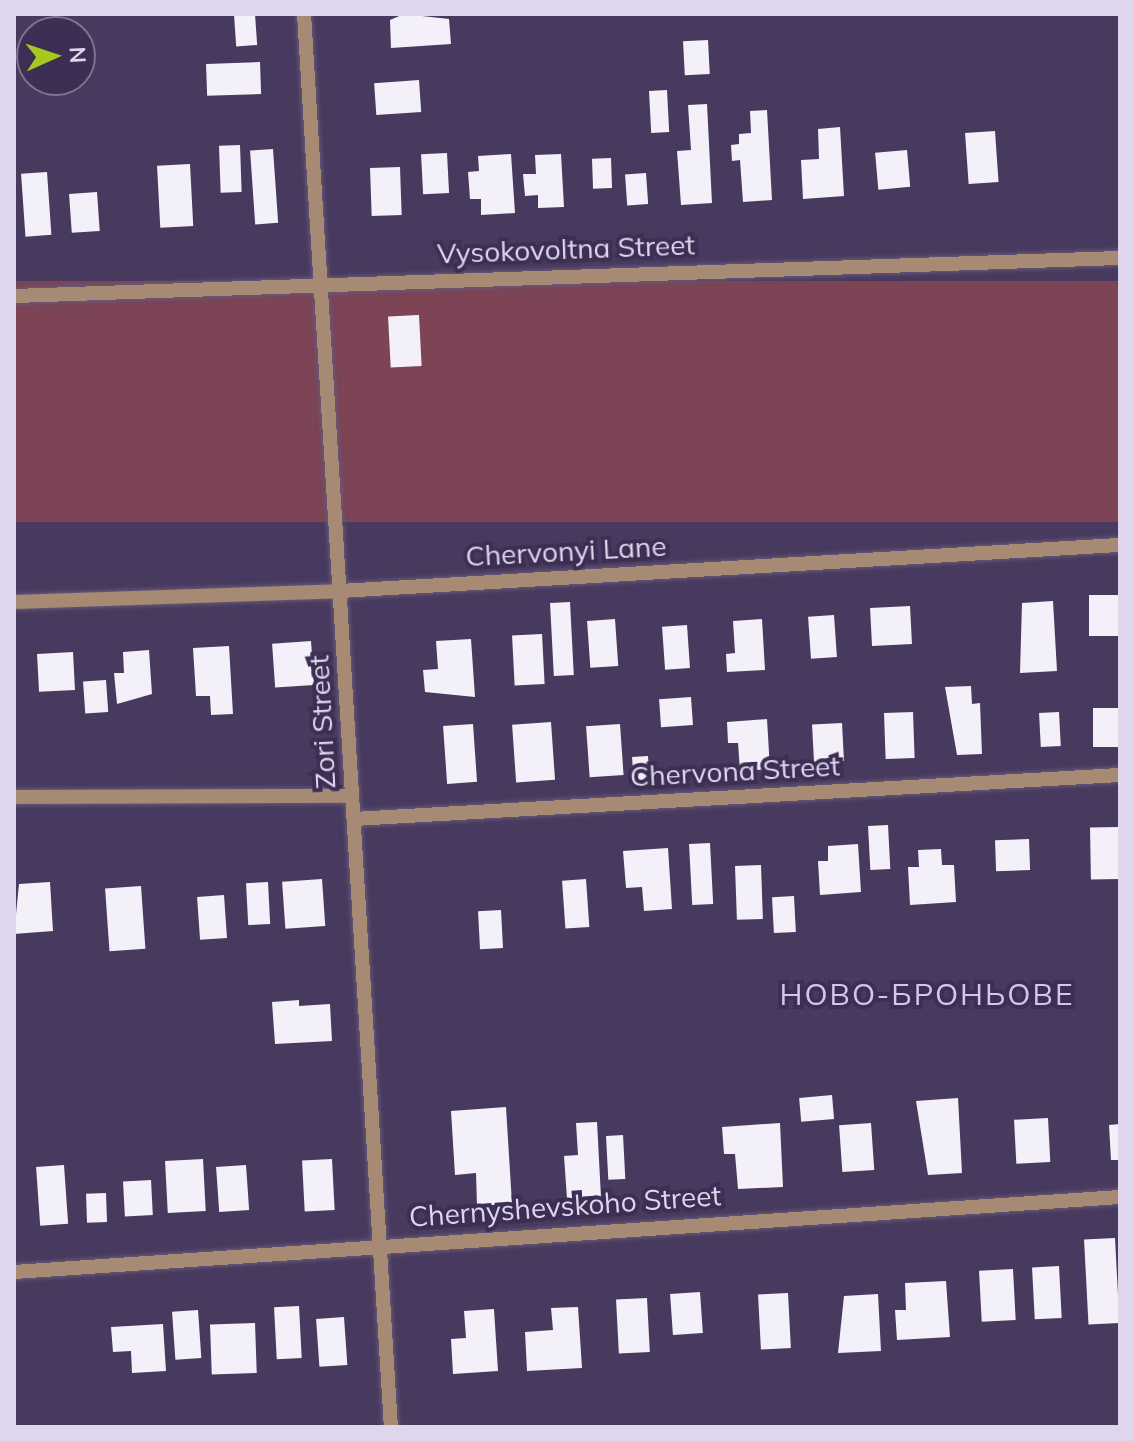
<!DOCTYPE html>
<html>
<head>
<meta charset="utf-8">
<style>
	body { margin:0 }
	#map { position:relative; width:1134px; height:1441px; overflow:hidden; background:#483a5e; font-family:Mulish,sans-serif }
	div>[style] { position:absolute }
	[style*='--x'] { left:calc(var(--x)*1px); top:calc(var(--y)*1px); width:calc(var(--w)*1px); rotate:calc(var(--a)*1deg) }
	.green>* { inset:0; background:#7c4455; transform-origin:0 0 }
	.building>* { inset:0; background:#f3f0f9; transform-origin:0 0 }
	.roads { filter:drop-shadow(0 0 2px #66597a) drop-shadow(0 0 2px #66597a) }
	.minor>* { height:14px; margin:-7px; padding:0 7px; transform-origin:7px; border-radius:7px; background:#a68a73 }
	span { translate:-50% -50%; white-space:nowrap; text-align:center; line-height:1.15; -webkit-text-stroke:8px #3d2f53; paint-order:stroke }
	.street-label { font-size:28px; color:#ddd6ec }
	.neighbourhood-label { font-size:30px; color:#d3c4f0; letter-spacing:2px }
	.frame { position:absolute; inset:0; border:16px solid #ddd6ec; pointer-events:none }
	.north { position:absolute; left:16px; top:16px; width:80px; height:80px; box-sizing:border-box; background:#3d2f53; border:2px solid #7d7290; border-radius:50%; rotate:87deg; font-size:22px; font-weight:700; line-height:32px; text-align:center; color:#ddd6ec }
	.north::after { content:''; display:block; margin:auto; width:28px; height:36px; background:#a7c81f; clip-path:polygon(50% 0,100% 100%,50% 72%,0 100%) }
</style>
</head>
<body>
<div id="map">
	<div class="green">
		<i style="left:1120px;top:281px;width:241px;height:1107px;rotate:90deg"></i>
	</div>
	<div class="building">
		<i style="left:255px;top:14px;width:31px;height:21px;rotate:86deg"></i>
		<i style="clip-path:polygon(404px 14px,449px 19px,451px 44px,391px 48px,390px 20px)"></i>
		<i style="left:708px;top:40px;width:34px;height:25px;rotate:87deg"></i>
		<i style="left:260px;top:62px;width:32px;height:54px;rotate:88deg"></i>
		<i style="left:419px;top:80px;width:32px;height:45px;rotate:86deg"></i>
		<i style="left:667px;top:90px;width:42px;height:18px;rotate:87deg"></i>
		<i style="clip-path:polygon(707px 104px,712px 203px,681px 205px,677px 151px,691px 150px,688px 105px)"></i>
		<i style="clip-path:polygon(767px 110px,772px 200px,743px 202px,740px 160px,732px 161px,731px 145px,739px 144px,739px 134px,751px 133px,750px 111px)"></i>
		<i style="clip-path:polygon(840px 127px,844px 196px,803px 199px,801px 160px,819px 159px,818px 129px)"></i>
		<i style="left:995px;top:131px;width:51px;height:30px;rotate:86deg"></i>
		<i style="left:240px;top:145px;width:47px;height:21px;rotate:88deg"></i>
		<i style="left:273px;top:149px;width:74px;height:23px;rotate:86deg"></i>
		<i style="left:907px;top:150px;width:37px;height:32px;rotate:85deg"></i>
		<i style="left:447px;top:153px;width:40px;height:26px;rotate:87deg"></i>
		<i style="clip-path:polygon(511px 154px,515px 213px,481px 215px,481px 199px,470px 199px,468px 172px,479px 171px,478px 156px)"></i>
		<i style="clip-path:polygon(561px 154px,564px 207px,538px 208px,538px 195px,525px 196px,523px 174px,536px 174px,535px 155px)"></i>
		<i style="left:611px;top:158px;width:30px;height:19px;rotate:88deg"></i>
		<i style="left:190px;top:164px;width:62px;height:33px;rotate:87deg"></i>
		<i style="left:400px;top:167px;width:48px;height:30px;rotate:88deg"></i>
		<i style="left:47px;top:172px;width:63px;height:26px;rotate:86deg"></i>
		<i style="left:646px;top:173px;width:31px;height:21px;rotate:86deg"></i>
		<i style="left:97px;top:192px;width:39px;height:28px;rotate:86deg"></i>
		<i style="left:419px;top:315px;width:51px;height:31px;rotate:87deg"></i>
		<i style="left:1120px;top:595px;width:41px;height:31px;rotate:90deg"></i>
		<i style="clip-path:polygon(1053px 601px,1057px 671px,1020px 673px,1022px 603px)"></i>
		<i style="left:570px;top:602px;width:73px;height:20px;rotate:87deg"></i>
		<i style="left:910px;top:606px;width:38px;height:40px;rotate:87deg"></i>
		<i style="left:834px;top:615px;width:42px;height:26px;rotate:86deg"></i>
		<i style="left:615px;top:619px;width:47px;height:28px;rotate:86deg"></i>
		<i style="clip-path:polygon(762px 619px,765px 670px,727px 672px,726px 654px,735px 653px,733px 621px)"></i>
		<i style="left:687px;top:625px;width:43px;height:25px;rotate:86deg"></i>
		<i style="left:542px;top:634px;width:50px;height:30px;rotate:87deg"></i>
		<i style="clip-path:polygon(471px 639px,475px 697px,425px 692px,423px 670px,438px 669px,436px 641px)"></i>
		<i style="left:311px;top:641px;width:44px;height:39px;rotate:86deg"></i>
		<i style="clip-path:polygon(229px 646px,233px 714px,211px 715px,210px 696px,196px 696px,193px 648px)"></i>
		<i style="clip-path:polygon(149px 650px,152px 694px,117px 704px,114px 673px,124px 673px,123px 652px)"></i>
		<i style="left:73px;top:652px;width:38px;height:36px;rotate:87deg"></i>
		<i style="left:106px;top:680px;width:32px;height:23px;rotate:86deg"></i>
		<i style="clip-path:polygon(971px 686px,972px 704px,980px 703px,982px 754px,957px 755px,945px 687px)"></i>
		<i style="left:691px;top:697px;width:28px;height:32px;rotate:86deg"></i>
		<i style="left:1120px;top:708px;width:39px;height:27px;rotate:90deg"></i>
		<i style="left:913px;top:712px;width:46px;height:29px;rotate:88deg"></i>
		<i style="left:1059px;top:712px;width:34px;height:20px;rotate:87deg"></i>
		<i style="clip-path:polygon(767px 719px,770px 769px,740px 771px,738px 743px,728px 743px,727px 722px)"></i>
		<i style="left:551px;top:722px;width:58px;height:39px;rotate:86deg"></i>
		<i style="left:842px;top:723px;width:38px;height:30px;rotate:87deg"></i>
		<i style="left:473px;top:724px;width:58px;height:30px;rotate:86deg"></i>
		<i style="left:620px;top:724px;width:51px;height:34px;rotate:86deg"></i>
		<i style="left:648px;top:756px;width:28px;height:16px;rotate:86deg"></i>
		<i style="left:888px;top:825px;width:44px;height:20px;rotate:87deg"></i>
		<i style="left:1119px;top:827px;width:52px;height:29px;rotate:89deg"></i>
		<i style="left:1029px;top:839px;width:31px;height:34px;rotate:88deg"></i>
		<i style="left:710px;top:843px;width:61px;height:21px;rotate:87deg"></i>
		<i style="clip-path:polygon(858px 844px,861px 892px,820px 895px,818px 861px,828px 861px,828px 846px)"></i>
		<i style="clip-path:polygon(668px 848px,672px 909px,644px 911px,642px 887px,626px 888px,623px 851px)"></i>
		<i style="clip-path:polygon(941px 849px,942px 865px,954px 865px,956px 902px,910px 905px,908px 867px,919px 867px,918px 850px)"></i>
		<i style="left:761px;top:865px;width:54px;height:26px;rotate:88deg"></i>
		<i style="left:322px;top:879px;width:47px;height:40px;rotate:86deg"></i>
		<i style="left:586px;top:879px;width:48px;height:24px;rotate:86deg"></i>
		<i style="clip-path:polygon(50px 882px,53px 931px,14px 934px,19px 884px)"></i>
		<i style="left:268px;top:882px;width:42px;height:22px;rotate:87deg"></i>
		<i style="left:141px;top:886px;width:63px;height:36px;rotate:86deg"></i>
		<i style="left:224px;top:895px;width:43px;height:27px;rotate:86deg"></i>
		<i style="left:794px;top:896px;width:36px;height:22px;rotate:87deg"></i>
		<i style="left:501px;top:910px;width:38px;height:23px;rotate:87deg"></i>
		<i style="clip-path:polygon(299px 1000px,299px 1006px,330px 1004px,332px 1041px,275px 1044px,272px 1002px)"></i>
		<i style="left:832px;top:1095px;width:24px;height:33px;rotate:85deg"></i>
		<i style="clip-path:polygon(958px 1098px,962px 1173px,928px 1175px,916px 1101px)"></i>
		<i style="clip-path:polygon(506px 1107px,512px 1204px,477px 1206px,476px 1173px,455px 1175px,451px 1111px)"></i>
		<i style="left:1048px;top:1118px;width:44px;height:34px;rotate:87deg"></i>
		<i style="clip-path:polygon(597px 1122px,601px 1197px,567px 1199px,564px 1156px,578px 1155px,576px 1123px)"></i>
		<i style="clip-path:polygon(780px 1123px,783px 1187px,738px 1189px,735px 1154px,724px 1154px,722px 1127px)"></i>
		<i style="left:871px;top:1123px;width:47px;height:32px;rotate:86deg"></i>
		<i style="clip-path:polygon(1120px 1124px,1120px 1160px,1111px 1160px,1109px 1125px)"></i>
		<i style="left:623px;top:1135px;width:44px;height:17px;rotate:87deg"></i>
		<i style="left:203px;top:1159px;width:52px;height:38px;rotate:87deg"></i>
		<i style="left:332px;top:1159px;width:51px;height:30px;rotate:87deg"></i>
		<i style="left:64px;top:1165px;width:59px;height:28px;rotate:86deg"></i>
		<i style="left:246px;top:1165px;width:45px;height:30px;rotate:86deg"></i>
		<i style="left:151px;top:1180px;width:35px;height:28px;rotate:87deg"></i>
		<i style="left:106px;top:1193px;width:29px;height:20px;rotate:88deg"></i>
		<i style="left:1115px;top:1238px;width:85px;height:31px;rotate:87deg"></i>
		<i style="left:1059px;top:1266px;width:52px;height:27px;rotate:87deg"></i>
		<i style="left:1013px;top:1269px;width:51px;height:34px;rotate:87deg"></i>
		<i style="clip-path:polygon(946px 1281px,950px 1337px,897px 1340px,895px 1310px,906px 1310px,905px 1283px)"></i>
		<i style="left:700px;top:1292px;width:41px;height:30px;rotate:86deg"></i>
		<i style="left:788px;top:1293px;width:55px;height:30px;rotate:87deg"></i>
		<i style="clip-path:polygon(878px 1294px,881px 1351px,838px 1353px,844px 1296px)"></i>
		<i style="left:647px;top:1298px;width:54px;height:31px;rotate:87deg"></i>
		<i style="left:299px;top:1306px;width:52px;height:25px;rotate:87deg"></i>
		<i style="clip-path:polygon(578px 1307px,582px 1368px,527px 1371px,525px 1332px,553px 1330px,551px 1308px)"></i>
		<i style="clip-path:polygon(494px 1309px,498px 1371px,453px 1374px,451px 1339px,466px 1338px,464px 1311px)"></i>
		<i style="left:198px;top:1310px;width:48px;height:26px;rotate:86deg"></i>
		<i style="left:344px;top:1317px;width:48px;height:28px;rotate:86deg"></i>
		<i style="left:255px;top:1323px;width:50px;height:45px;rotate:88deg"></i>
		<i style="clip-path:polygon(163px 1324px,166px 1371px,132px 1373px,131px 1351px,113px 1352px,111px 1327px)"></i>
	</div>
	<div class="roads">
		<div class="minor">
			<i style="--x:304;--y:14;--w:1416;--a:86.48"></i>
			<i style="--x:14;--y:296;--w:1107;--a:-1.97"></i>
			<i style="--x:14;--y:602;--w:326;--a:-1.9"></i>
			<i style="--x:340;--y:591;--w:781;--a:-3.38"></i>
			<i style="--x:14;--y:797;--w:338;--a:-0.2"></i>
			<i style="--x:354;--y:819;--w:767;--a:-3.29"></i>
			<i style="--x:14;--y:1272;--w:1109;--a:-3.88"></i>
		</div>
	</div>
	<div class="street-label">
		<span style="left:566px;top:249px;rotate:-2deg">Vysokovoltna Street</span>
		<span style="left:566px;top:551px;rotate:-3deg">Chervonyi Lane</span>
		<span style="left:322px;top:722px;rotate:-93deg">Zori Street</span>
		<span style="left:735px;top:771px;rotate:-3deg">Chervona Street</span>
		<span style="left:565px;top:1206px;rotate:-4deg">Chernyshevskoho Street</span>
	</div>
	<div class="neighbourhood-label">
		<span style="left:927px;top:994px">НОВО-БРОНЬОВЕ</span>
	</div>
	<div class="frame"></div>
	<div class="north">N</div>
</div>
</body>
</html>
